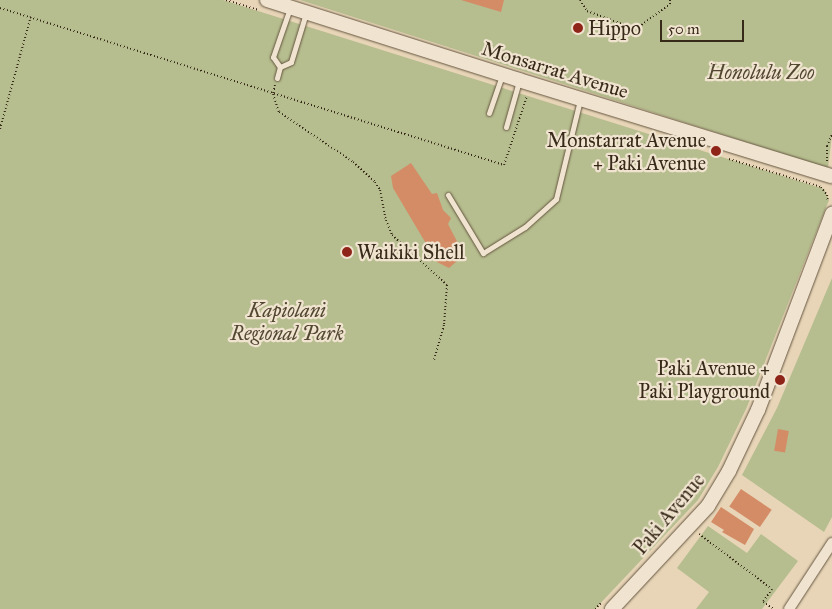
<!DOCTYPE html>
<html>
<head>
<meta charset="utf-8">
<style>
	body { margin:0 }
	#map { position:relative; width:832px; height:609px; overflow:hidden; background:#e8d5b7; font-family:"IM FELL Great Primer",serif }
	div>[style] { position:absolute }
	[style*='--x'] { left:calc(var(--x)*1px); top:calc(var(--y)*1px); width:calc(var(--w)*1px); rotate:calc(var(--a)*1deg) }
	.green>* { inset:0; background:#b6bd8e }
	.building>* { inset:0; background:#d48c67; transform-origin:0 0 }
	.path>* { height:2px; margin-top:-1px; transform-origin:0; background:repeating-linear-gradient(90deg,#382a18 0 1px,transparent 0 3.5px) }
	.roads { filter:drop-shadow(0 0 1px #645540) drop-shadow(0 0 1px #645540) }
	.lane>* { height:5px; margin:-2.5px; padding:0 2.5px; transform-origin:2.5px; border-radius:2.5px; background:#f0e4d0 }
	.street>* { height:10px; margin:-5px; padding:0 5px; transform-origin:5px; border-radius:5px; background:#f0e4d0 }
	.secondary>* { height:14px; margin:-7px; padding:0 7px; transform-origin:7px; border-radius:7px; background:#f0e4d0 }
	.dots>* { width:14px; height:14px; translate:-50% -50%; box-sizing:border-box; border:2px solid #f0e4d0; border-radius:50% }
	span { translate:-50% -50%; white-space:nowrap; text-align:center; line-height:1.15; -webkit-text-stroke:4.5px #f0e4d0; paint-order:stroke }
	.poi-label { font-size:20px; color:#382a18 }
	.left { translate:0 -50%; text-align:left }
	.right { translate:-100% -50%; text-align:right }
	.street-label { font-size:20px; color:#382a18 }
	.park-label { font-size:20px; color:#514730; font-style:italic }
	.scale { position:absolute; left:660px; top:20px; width:84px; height:22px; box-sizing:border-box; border:2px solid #382a18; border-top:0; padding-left:6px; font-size:15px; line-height:18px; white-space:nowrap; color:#382a18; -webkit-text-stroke:4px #f0e4d0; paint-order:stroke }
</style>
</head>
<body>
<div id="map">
	<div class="green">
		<i style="clip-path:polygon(0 0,223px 0,824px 189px,829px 200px,747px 407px,718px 467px,698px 500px,595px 609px,0 609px)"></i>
		<i style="clip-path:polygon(300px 0,832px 0,832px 135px,828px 168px)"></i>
		<i style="clip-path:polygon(832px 278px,832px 517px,824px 532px,742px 475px,777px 408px)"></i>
		<i style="clip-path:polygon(708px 526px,747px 553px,761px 534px,798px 561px,762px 609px,696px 609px,709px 592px,677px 568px)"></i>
	</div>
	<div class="building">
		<i style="clip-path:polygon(461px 0,504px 0,501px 12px)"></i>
		<i style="clip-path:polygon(411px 163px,432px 194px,437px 193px,443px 210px,451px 218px,448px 224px,464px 255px,449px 268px,437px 262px,393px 188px,391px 176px)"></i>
		<i style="left:778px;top:429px;width:11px;height:22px;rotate:10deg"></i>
		<i style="left:741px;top:489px;width:37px;height:21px;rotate:34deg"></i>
		<i style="clip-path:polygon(721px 507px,754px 529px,745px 545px,722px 532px,724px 530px,711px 522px)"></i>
	</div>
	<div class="path">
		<i style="--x:226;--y:0;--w:34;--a:17"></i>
		<i style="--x:580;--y:0;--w:13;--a:58"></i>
		<i style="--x:587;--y:11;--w:52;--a:20.2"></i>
		<i style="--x:636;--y:29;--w:42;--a:-36.3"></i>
		<i style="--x:670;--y:4;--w:4;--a:-90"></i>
		<i style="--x:0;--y:8;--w:528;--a:17.3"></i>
		<i style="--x:504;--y:165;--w:73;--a:-71.6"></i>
		<i style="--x:275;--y:85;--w:9;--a:103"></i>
		<i style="--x:273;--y:94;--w:19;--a:72"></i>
		<i style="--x:279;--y:112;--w:89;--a:34"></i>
		<i style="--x:353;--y:162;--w:30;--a:42"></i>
		<i style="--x:375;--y:182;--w:9;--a:58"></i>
		<i style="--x:380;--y:190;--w:31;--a:79"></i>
		<i style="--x:386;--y:220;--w:16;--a:68"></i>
		<i style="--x:392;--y:235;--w:74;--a:42.3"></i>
		<i style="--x:447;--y:285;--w:40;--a:94.3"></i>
		<i style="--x:444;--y:325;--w:36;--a:106"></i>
		<i style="--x:0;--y:129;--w:117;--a:-74.7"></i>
		<i style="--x:729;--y:159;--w:96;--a:16.9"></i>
		<i style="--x:827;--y:161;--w:15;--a:-90"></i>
		<i style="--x:827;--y:146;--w:13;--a:-67"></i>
		<i style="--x:821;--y:187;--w:10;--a:53"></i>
		<i style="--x:827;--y:195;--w:7;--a:82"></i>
		<i style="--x:699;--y:534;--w:91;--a:37"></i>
		<i style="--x:772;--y:589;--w:16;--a:125"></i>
		<i style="--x:763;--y:602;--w:13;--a:32"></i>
		<i style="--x:595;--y:609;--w:8;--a:-45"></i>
	</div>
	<div class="roads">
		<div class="lane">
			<i style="--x:280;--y:67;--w:12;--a:-125"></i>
			<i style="--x:273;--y:57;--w:52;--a:-70.9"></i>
			<i style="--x:277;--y:78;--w:11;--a:-75"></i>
			<i style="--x:280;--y:67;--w:12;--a:-24"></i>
			<i style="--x:291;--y:62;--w:51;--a:-73"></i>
			<i style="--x:489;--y:113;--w:39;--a:-71"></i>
			<i style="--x:506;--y:127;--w:48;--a:-74.2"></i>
			<i style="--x:448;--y:195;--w:68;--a:58.9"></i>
			<i style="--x:483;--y:253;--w:49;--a:-31.8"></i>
			<i style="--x:525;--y:227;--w:42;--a:-42.1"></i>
			<i style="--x:556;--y:199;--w:102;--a:-76.4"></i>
		</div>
		<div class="street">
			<i style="--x:789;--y:609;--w:79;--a:-56.9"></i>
		</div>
		<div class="secondary">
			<i style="--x:267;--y:0;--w:264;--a:17.6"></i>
			<i style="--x:519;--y:80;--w:327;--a:17.1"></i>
			<i style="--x:612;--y:609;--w:141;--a:-47"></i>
			<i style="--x:708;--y:506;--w:41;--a:-59"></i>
			<i style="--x:729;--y:471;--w:68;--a:-64.6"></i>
			<i style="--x:758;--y:410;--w:210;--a:-69.3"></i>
		</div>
	</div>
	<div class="dots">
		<i style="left:578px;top:28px;background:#8f2418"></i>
		<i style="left:716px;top:151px;background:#8f2418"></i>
		<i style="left:347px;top:252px;background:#8f2418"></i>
		<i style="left:780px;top:380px;background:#8f2418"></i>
	</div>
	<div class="poi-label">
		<span class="left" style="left:588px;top:28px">Hippo</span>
		<span class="right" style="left:706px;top:152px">Monstarrat Avenue<br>+ Paki Avenue</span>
		<span class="left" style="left:357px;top:252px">Waikiki Shell</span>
		<span class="right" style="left:770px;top:380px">Paki Avenue +<br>Paki Playground</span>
	</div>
	<div class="street-label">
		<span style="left:555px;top:70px;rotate:17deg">Monsarrat Avenue</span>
		<span style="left:669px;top:514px;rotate:-50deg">Paki Avenue</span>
	</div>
	<div class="park-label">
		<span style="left:761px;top:72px">Honolulu Zoo</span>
		<span style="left:287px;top:322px">Kapiolani<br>Regional Park</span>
	</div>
	<div class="scale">50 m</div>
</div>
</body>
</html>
